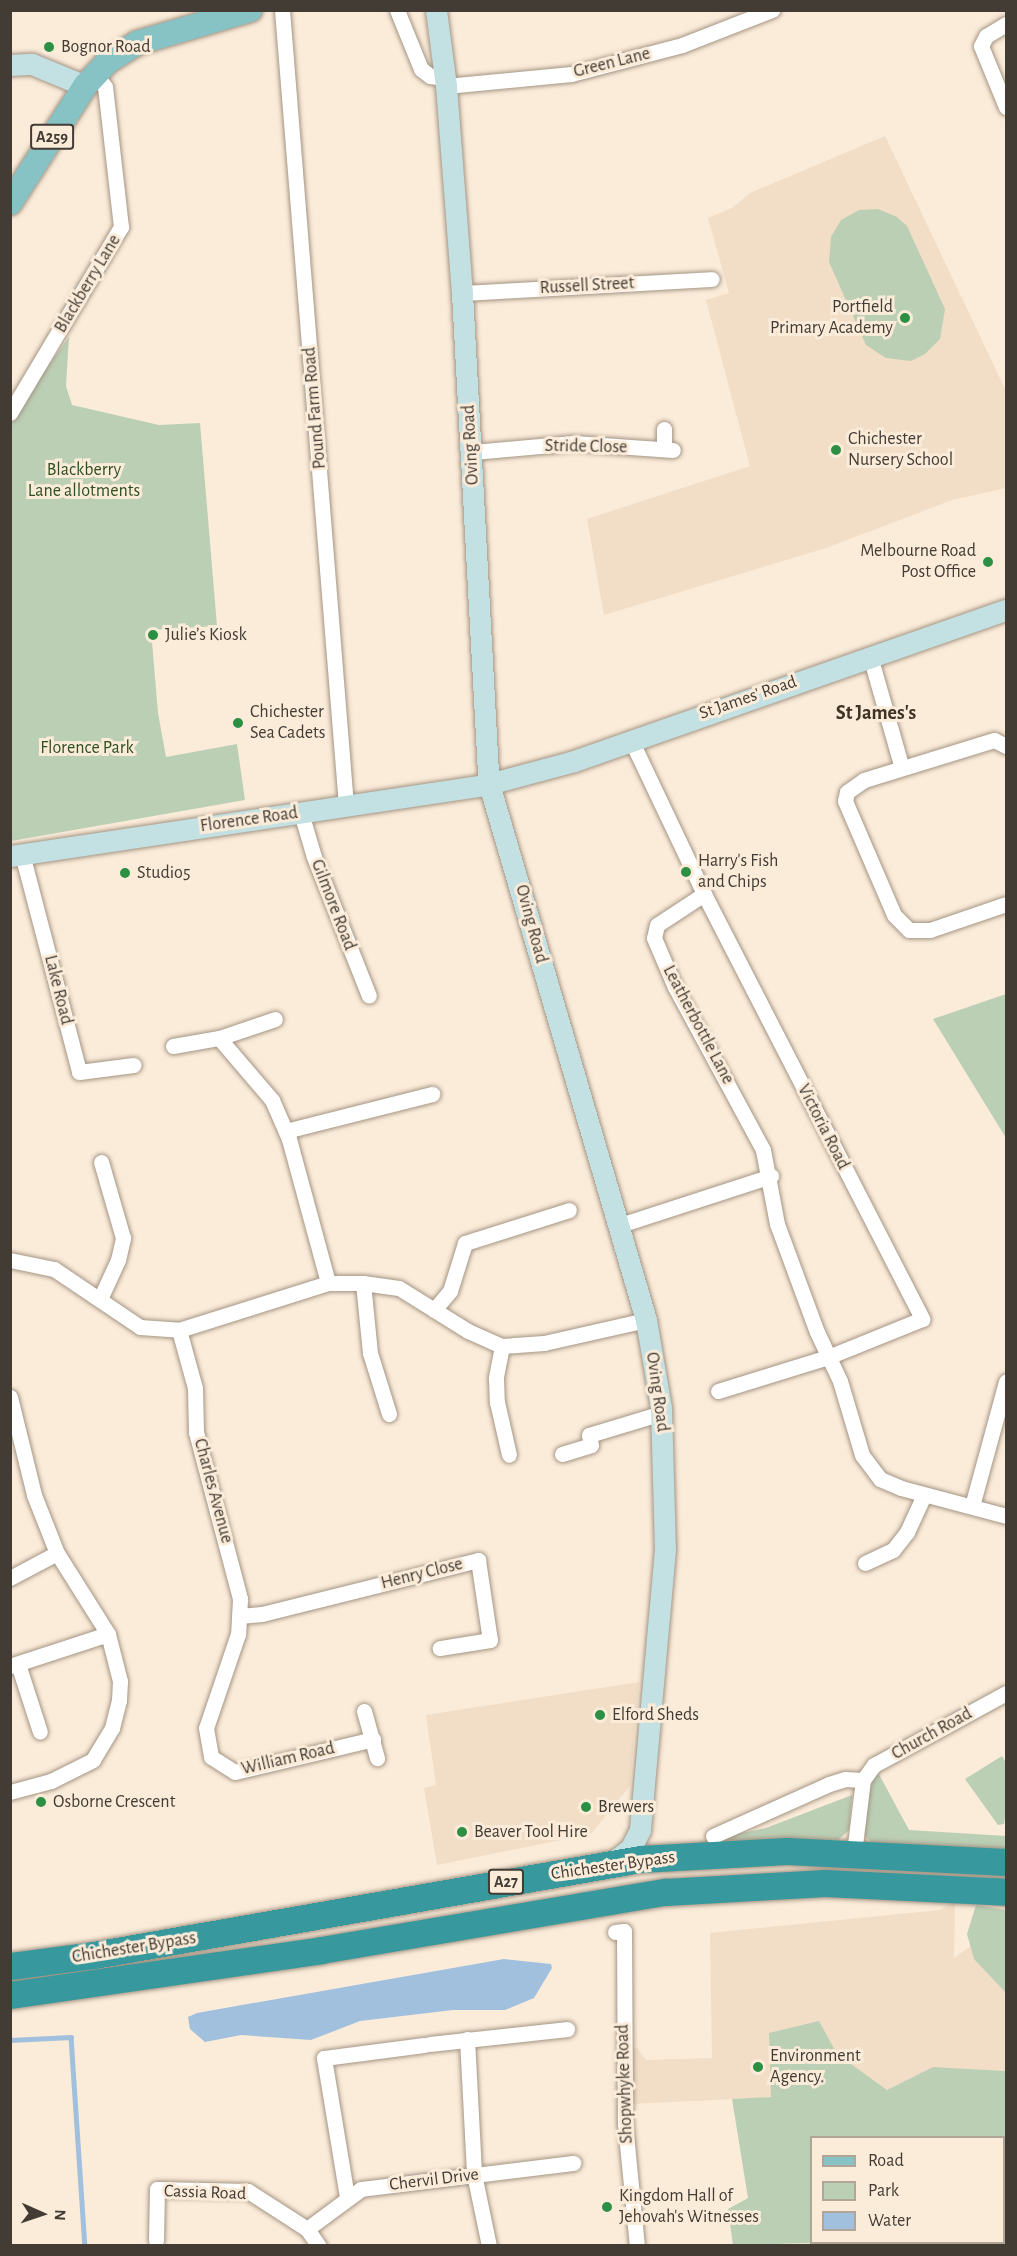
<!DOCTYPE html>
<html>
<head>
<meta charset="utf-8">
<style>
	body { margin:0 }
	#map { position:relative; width:1017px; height:2256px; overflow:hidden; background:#fbebd9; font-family:"Alegreya Sans",sans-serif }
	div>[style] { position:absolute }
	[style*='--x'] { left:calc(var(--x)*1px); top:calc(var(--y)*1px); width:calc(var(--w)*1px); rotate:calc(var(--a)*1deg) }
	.built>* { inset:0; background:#f2dec6 }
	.green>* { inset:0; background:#bbcfb5 }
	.water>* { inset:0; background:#a0c0dd }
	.stream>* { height:4.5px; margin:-2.25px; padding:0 2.25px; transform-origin:2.25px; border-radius:2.25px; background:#a0c0dd }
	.roads { filter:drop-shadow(0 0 2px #a49584) drop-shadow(0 0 2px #a49584) }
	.street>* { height:15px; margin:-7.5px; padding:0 7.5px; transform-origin:7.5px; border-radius:7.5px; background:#fff }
	.secondary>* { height:21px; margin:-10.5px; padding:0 10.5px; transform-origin:10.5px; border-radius:10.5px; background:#c3e0e2 }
	.primary>* { height:24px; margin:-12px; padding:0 12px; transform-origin:12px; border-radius:12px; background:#87c2c5 }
	.highway>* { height:27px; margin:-13.5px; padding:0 13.5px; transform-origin:13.5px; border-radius:13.5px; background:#37999e }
	.dots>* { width:16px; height:16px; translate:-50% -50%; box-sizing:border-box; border:3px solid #fbebd9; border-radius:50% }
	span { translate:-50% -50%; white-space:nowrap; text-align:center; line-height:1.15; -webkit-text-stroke:6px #fbebd9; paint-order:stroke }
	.shield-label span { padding:2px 4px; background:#fbebd9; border:2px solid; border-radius:4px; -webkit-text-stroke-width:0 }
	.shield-label { font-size:16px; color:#423c34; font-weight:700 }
	.poi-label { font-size:18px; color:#423c34 }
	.left { translate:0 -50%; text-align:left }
	.right { translate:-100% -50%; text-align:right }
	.street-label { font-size:18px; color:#423c34 }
	.park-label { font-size:18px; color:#2d5021 }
	.neighbourhood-label { font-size:20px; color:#3f3325; font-weight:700 }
	.frame { position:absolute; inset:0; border:12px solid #423c34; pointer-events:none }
	.legend { position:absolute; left:810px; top:2136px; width:195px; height:108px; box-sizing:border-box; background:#fbebd9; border:2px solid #b1a597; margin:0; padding:8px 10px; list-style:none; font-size:18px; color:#423c34 }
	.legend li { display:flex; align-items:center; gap:12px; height:30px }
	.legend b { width:30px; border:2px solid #b1a597 }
	.north { position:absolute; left:12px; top:2184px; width:60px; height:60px; -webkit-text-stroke:4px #fbebd9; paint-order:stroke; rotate:93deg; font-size:16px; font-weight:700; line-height:24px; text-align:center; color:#423c34 }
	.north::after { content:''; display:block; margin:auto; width:21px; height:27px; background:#423c34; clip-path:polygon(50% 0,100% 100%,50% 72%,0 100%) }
</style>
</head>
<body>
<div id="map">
	<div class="built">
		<i style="clip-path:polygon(885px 136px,1006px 391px,1006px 488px,952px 500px,826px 548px,604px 615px,587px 519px,750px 466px,706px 300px,729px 293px,708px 218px,732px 208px,750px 193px)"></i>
		<i style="clip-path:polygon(639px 1682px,630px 1786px,591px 1834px,437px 1865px,424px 1788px,436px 1785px,426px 1715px)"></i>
		<i style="clip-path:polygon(955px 1900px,954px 1958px,971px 1946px,975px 1959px,1006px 1993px,1006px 2071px,933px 2067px,887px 2090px,837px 2054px,769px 2033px,772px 2097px,631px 2104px,628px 2049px,637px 2048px,646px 2060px,712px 2058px,710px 1933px,940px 1910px)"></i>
	</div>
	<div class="green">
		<i style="clip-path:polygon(878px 209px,897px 217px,907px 226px,945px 309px,940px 339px,925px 354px,911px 361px,886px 358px,866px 345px,829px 262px,831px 237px,841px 220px,859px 210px)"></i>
		<i style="clip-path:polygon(69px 337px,66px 386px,72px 405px,159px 425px,200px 423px,217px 626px,151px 630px,158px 713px,166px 757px,237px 744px,245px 800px,11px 841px,11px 418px)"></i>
		<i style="clip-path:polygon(1006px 994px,1006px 1138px,933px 1019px)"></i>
		<i style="clip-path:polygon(1002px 1756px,1006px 1763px,1006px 1811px,1004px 1824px,998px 1825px,965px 1779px)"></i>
		<i style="clip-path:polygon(874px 1765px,909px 1830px,1006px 1836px,1006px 1854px,873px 1844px,864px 1835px,863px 1780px)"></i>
		<i style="clip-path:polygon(852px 1795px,849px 1830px,835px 1843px,683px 1845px,766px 1828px)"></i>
		<i style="clip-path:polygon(976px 1905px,1006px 1910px,1006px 1993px,974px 1959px,967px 1934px)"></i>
		<i style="clip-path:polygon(819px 2021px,837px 2054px,887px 2090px,933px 2067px,1006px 2071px,1006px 2174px,1004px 2175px,1004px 2138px,812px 2138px,813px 2243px,733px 2245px,728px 2209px,748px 2198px,732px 2099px,771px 2097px,769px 2033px)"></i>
	</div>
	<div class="water">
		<i style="clip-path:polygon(504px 1959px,551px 1964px,552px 1968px,534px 1998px,505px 2010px,453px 2010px,360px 2021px,311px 2040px,241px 2035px,205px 2042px,190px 2029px,188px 2017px,197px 2013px)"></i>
	</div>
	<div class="stream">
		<i style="--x:10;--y:2040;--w:61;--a:-2.8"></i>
		<i style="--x:71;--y:2037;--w:209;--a:86.2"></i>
	</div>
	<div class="roads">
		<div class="street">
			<i style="--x:282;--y:10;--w:798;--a:85.4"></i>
			<i style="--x:397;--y:10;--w:64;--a:67.9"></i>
			<i style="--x:421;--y:69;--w:11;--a:38"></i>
			<i style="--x:430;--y:76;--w:15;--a:8"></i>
			<i style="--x:1006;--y:24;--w:23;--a:149"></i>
			<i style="--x:986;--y:36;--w:11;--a:117"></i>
			<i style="--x:981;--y:46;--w:66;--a:67.7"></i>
			<i style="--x:446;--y:86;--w:126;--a:-5.5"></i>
			<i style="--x:571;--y:74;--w:115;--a:-14.6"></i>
			<i style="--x:682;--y:45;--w:97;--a:-21.3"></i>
			<i style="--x:462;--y:293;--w:250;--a:-3.2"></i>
			<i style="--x:10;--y:413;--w:217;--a:-59.2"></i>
			<i style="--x:121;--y:227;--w:141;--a:-96.5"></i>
			<i style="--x:105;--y:87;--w:16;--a:-125"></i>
			<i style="--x:664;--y:429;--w:20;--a:90"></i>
			<i style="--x:473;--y:452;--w:101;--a:-5.1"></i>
			<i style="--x:574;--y:443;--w:99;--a:4"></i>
			<i style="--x:870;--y:656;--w:116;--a:74.1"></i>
			<i style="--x:631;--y:740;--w:170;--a:64.6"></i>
			<i style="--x:704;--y:894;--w:478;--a:62.8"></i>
			<i style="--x:922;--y:1319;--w:101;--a:158"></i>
			<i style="--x:828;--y:1357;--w:115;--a:162.8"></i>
			<i style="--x:1006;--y:746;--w:13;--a:-153"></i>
			<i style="--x:994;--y:740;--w:136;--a:162.9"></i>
			<i style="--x:864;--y:780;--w:21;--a:145"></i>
			<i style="--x:847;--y:792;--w:9;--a:103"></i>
			<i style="--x:845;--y:801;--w:124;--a:66.7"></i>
			<i style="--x:894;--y:915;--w:21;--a:45"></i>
			<i style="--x:909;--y:930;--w:21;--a:0"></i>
			<i style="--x:930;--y:930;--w:80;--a:-18.9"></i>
			<i style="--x:301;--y:813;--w:46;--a:73.5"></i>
			<i style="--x:314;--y:857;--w:149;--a:68.4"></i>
			<i style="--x:22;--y:854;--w:225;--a:75.3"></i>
			<i style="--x:79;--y:1072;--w:55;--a:-7.3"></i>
			<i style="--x:704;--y:894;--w:56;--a:146.6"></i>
			<i style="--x:657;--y:925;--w:13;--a:103"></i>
			<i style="--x:654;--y:938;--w:53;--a:66.8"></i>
			<i style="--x:675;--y:987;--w:185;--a:61.6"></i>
			<i style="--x:763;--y:1150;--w:75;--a:79.3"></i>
			<i style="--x:777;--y:1224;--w:115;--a:69.7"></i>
			<i style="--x:817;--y:1332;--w:54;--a:64.9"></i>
			<i style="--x:840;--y:1381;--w:77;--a:73.4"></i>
			<i style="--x:862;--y:1455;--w:30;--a:53"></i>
			<i style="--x:880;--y:1479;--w:23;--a:23"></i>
			<i style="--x:901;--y:1488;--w:109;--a:14.9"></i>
			<i style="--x:219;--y:1038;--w:59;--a:-18.7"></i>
			<i style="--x:173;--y:1046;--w:47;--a:-9.9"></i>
			<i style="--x:219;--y:1038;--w:82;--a:49.5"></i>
			<i style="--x:272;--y:1100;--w:43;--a:66.4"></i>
			<i style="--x:289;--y:1139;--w:149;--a:74.8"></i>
			<i style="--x:286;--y:1131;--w:151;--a:-14.2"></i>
			<i style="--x:620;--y:1225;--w:159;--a:-18"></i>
			<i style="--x:10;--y:1260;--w:45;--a:11.6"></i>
			<i style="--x:54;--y:1269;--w:104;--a:34"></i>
			<i style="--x:140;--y:1327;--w:39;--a:4"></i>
			<i style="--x:179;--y:1330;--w:156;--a:-17.5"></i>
			<i style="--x:328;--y:1283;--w:35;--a:0"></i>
			<i style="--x:363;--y:1283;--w:36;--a:8"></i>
			<i style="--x:399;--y:1288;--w:81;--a:31.9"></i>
			<i style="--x:468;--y:1331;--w:37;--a:24"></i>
			<i style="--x:502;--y:1346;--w:42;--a:-4.1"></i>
			<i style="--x:544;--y:1343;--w:105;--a:-12.7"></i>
			<i style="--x:363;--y:1283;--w:70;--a:84.3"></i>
			<i style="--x:370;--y:1353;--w:64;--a:72.7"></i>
			<i style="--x:100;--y:1299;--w:43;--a:-65.2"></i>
			<i style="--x:118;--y:1260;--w:23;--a:-77"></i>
			<i style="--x:123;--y:1238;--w:79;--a:-106.1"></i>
			<i style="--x:434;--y:1310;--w:25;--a:-50"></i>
			<i style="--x:450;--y:1291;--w:50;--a:-72.6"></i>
			<i style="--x:465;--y:1243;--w:109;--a:-17.6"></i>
			<i style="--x:179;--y:1330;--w:60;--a:74.6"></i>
			<i style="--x:195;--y:1388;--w:44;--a:88.7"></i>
			<i style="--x:196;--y:1432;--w:173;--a:75.2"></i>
			<i style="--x:240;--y:1599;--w:35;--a:93"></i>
			<i style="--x:238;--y:1634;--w:99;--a:108.8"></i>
			<i style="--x:206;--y:1728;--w:29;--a:80"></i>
			<i style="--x:211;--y:1757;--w:28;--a:32"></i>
			<i style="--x:235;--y:1772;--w:142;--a:-13.4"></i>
			<i style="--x:502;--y:1346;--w:33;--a:101"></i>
			<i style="--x:496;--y:1378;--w:24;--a:88"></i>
			<i style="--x:497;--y:1402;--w:54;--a:77.2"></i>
			<i style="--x:10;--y:1397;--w:101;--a:76.2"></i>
			<i style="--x:34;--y:1495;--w:62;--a:68.4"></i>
			<i style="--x:57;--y:1553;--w:96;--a:57.8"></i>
			<i style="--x:108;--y:1634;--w:49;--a:75.7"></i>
			<i style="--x:120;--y:1681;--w:19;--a:93"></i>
			<i style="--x:119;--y:1700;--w:29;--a:104"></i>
			<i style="--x:112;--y:1728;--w:37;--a:121"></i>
			<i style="--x:93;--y:1760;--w:47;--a:153.4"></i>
			<i style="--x:51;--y:1781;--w:42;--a:165"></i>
			<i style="--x:562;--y:1454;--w:30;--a:-17"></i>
			<i style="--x:591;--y:1445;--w:10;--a:-101"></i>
			<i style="--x:589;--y:1435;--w:76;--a:-16.8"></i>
			<i style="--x:972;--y:1506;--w:129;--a:-74.7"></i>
			<i style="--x:865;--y:1563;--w:31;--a:-25"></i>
			<i style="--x:893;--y:1550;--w:23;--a:-52"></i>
			<i style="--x:907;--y:1532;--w:41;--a:-65.3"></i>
			<i style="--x:10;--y:1578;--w:53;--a:-28"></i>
			<i style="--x:239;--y:1616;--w:23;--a:-5"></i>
			<i style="--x:262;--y:1614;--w:223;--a:-14"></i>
			<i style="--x:478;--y:1560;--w:81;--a:81.5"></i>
			<i style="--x:490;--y:1640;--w:51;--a:170.9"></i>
			<i style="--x:18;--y:1664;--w:71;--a:72.1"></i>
			<i style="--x:10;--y:1666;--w:103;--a:-18.1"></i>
			<i style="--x:364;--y:1711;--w:49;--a:74.5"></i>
			<i style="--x:713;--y:1836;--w:127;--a:-24.1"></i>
			<i style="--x:829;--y:1784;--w:17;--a:-17"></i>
			<i style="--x:845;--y:1779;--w:18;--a:3"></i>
			<i style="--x:854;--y:1853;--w:74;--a:-83"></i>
			<i style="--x:863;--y:1780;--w:19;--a:-54"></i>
			<i style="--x:874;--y:1765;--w:150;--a:-28.6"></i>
			<i style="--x:615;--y:1932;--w:9;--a:-6"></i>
			<i style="--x:624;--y:1931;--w:193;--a:89.7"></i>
			<i style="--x:625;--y:2124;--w:123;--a:84.4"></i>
			<i style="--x:467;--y:2039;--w:135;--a:87"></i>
			<i style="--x:474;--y:2174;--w:74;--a:78.2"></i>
			<i style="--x:430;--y:2044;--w:138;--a:-6.2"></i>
			<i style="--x:1004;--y:2194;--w:2;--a:-27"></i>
			<i style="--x:347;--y:2197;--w:141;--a:-99.4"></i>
			<i style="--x:324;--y:2058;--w:101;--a:-7.4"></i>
			<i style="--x:307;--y:2229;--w:67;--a:-36.5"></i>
			<i style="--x:361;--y:2189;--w:214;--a:-7"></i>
			<i style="--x:156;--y:2240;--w:51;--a:-88.9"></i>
			<i style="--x:157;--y:2189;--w:91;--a:1.3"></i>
			<i style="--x:248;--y:2191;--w:70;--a:32.8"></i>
			<i style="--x:307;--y:2229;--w:21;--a:55"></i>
			<i style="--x:949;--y:2242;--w:4;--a:76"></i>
		</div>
		<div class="secondary">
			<i style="--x:436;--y:10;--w:77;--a:82.5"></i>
			<i style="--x:446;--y:86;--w:208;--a:85.6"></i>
			<i style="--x:462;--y:293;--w:492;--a:86.9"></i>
			<i style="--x:489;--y:784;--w:559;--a:73.67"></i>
			<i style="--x:646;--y:1320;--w:89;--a:80.3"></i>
			<i style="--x:661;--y:1408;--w:141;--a:88.4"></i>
			<i style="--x:665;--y:1549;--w:282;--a:95.1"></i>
			<i style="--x:640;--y:1830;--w:20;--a:117"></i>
			<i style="--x:631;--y:1848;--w:24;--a:142"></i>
			<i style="--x:10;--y:65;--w:22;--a:-3"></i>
			<i style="--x:32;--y:64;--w:57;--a:22.5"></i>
			<i style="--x:10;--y:856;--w:484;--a:-8.5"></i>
			<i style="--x:489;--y:784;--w:88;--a:-15.1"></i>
			<i style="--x:574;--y:761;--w:458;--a:-19.3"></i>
		</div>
		<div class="primary">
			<i style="--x:10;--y:203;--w:139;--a:-57.3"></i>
			<i style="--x:85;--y:86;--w:33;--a:-47"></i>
			<i style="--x:107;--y:62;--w:36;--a:-32"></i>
			<i style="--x:137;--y:43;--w:118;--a:-16.3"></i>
		</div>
		<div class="highway">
			<i style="--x:10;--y:1966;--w:85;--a:-7.5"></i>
			<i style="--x:94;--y:1955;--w:554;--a:-9.97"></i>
			<i style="--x:640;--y:1859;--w:147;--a:-3.1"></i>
			<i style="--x:787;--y:1851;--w:219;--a:2.9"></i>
			<i style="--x:10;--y:1995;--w:314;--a:-8.2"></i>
			<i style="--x:321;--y:1950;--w:349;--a:-9.6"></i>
			<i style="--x:665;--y:1892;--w:160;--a:-3.2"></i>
			<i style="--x:825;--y:1883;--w:181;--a:2.8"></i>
		</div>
	</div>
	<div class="dots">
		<i style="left:49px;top:47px;background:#2b8f44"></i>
		<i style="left:905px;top:318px;background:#2b8f44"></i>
		<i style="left:836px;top:450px;background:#2b8f44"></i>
		<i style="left:988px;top:562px;background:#2b8f44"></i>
		<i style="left:153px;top:635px;background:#2b8f44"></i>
		<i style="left:238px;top:723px;background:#2b8f44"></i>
		<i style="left:686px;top:872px;background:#2b8f44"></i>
		<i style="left:125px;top:873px;background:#2b8f44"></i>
		<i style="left:600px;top:1715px;background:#2b8f44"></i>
		<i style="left:41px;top:1802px;background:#2b8f44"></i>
		<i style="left:586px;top:1807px;background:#2b8f44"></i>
		<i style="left:462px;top:1832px;background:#2b8f44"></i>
		<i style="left:758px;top:2067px;background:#2b8f44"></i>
		<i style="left:607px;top:2207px;background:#2b8f44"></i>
	</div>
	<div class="shield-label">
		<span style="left:52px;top:137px">A259</span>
		<span style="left:506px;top:1882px">A27</span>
	</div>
	<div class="poi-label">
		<span class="left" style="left:61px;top:47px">Bognor Road</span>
		<span class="right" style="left:893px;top:318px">Portfield<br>Primary Academy</span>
		<span class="left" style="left:848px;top:450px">Chichester<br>Nursery School</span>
		<span class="right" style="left:976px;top:562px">Melbourne Road<br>Post Office</span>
		<span class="left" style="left:165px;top:635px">Julie’s Kiosk</span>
		<span class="left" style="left:250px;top:723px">Chichester<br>Sea Cadets</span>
		<span class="left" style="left:698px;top:872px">Harry's Fish<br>and Chips</span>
		<span class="left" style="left:137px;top:873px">Studio5</span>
		<span class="left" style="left:612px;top:1715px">Elford Sheds</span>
		<span class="left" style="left:53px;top:1802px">Osborne Crescent</span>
		<span class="left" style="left:598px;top:1807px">Brewers</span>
		<span class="left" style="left:474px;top:1832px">Beaver Tool Hire</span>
		<span class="left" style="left:770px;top:2067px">Environment<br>Agency.</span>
		<span class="left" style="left:619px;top:2207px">Kingdom Hall of<br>Jehovah's Witnesses</span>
	</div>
	<div class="street-label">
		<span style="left:612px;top:63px;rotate:-14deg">Green Lane</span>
		<span style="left:88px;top:284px;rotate:-59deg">Blackberry Lane</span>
		<span style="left:587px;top:286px;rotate:-3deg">Russell Street</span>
		<span style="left:315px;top:408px;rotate:-95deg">Pound Farm Road</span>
		<span style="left:471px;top:445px;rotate:-93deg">Oving Road</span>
		<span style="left:586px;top:447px;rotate:1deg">Stride Close</span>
		<span style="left:748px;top:698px;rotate:-19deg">St James' Road</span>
		<span style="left:249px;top:820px;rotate:-8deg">Florence Road</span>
		<span style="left:333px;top:905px;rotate:69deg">Gilmore Road</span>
		<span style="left:531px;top:924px;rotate:75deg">Oving Road</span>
		<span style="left:58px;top:990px;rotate:76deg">Lake Road</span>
		<span style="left:698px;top:1025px;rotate:62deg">Leatherbottle Lane</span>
		<span style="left:823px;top:1127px;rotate:63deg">Victoria Road</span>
		<span style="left:657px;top:1392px;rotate:82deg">Oving Road</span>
		<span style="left:213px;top:1491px;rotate:75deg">Charles Avenue</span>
		<span style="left:422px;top:1574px;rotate:-14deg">Henry Close</span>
		<span style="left:932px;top:1734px;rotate:-29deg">Church Road</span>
		<span style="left:288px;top:1759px;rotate:-13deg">William Road</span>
		<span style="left:613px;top:1866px;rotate:-8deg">Chichester Bypass</span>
		<span style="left:134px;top:1948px;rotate:-9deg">Chichester Bypass</span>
		<span style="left:625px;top:2084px;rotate:-92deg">Shopwhyke Road</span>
		<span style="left:434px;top:2180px;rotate:-7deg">Chervil Drive</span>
		<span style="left:205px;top:2193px;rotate:2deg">Cassia Road</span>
	</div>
	<div class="park-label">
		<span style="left:84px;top:481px">Blackberry<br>Lane allotments</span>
		<span style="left:87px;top:748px">Florence Park</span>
	</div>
	<div class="neighbourhood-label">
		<span style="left:876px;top:713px">St James's</span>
	</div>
	<div class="frame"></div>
	<ul class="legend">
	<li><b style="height:8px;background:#87c2c5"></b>Road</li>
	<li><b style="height:16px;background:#bbcfb5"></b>Park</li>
	<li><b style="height:16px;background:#a0c0dd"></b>Water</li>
	</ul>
	<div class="north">N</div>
</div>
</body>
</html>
